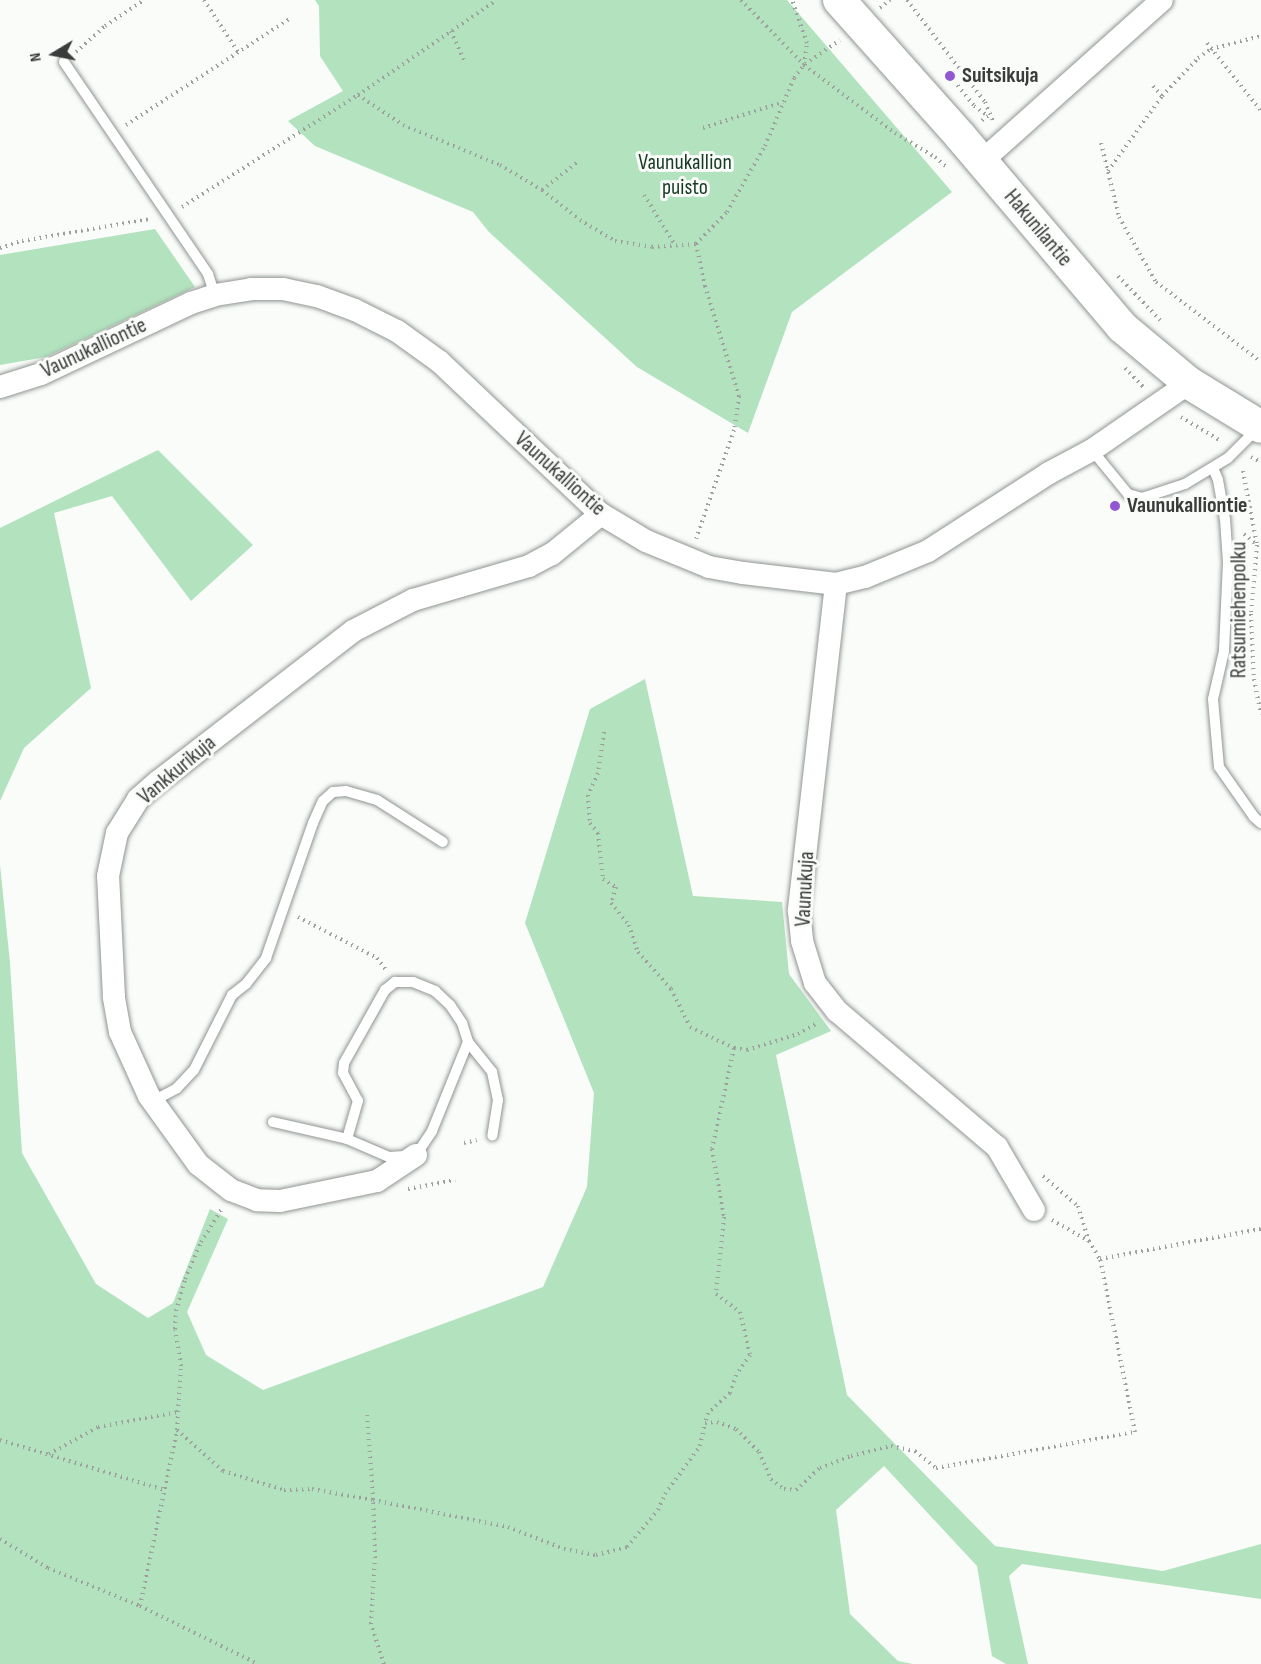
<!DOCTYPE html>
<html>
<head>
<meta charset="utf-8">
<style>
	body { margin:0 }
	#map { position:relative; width:1261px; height:1664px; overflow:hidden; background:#f9fcf9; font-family:"Sofia Sans Condensed",sans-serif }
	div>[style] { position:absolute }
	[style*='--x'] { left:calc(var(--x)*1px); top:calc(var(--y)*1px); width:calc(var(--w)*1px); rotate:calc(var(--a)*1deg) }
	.green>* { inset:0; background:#b2e2be }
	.path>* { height:4px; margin-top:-2px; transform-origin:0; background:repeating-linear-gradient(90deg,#9ea09e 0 1.5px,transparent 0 6px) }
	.roads { filter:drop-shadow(0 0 2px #919592) drop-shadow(0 0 2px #919592) }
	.lane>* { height:10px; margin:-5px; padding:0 5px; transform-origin:5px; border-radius:5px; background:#fff }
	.street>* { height:22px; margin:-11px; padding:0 11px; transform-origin:11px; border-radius:11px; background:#fff }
	.secondary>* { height:32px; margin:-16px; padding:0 16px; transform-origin:16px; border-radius:16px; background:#fff }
	.dots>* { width:16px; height:16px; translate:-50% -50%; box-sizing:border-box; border:3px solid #f9fcf9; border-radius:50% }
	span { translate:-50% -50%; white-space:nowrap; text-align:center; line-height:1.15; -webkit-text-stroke:6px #f9fcf9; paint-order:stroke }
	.poi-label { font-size:22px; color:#3a3c3b; font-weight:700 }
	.left { translate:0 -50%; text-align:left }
	.park-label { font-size:22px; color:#173a23 }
	.street-label { font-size:22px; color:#3a3c3b }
	.north { position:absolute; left:24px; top:24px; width:60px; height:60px; -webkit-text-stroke:4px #f9fcf9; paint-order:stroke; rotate:260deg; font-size:16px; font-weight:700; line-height:24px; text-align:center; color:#3a3c3b }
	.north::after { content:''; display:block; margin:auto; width:21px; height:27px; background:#3a3c3b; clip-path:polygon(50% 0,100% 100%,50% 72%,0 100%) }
</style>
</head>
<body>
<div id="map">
	<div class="green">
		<i style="clip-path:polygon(315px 0,787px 0,952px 192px,792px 312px,748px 433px,637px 367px,489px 232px,473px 212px,315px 146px,288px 121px,343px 91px,320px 56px,319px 6px)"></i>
		<i style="clip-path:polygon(155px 229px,195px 287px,46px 357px,0 365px,0 255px)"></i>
		<i style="clip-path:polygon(158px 450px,253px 545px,191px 601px,112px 496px,54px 513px,91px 688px,24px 748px,0 801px,0 528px)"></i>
		<i style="clip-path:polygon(645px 679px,693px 896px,782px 902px,789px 974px,831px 1031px,776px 1055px,847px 1395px,995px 1546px,1163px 1571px,1261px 1544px,1261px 1599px,1022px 1564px,1009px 1576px,1028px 1664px,1006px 1664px,992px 1656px,977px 1566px,884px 1466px,836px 1510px,850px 1614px,898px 1661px,913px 1664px,0 1664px,0 865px,10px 963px,22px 1153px,96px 1284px,148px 1318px,173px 1303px,210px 1209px,228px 1219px,187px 1312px,206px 1355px,263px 1390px,543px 1287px,587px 1187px,594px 1093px,525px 923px,590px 709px)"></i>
	</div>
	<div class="path">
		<i style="--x:204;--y:0;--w:62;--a:56.8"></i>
		<i style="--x:741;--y:0;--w:91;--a:45.9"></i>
		<i style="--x:804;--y:65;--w:114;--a:36.8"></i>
		<i style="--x:895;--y:133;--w:47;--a:31"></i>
		<i style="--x:935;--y:157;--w:18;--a:41"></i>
		<i style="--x:907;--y:0;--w:128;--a:52.6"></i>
		<i style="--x:985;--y:102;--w:21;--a:67"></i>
		<i style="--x:880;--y:8;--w:13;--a:-39"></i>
		<i style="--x:451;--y:31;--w:32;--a:66"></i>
		<i style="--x:1207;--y:43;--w:87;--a:51.5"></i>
		<i style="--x:76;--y:52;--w:39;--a:-42"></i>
		<i style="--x:105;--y:26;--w:47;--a:-33.7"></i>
		<i style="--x:805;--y:64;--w:42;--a:-34.4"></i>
		<i style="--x:950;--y:76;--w:38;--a:51"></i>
		<i style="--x:974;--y:106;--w:17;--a:36"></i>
		<i style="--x:988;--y:116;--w:9;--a:144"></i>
		<i style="--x:1153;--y:86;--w:13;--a:48"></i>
		<i style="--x:358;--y:95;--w:54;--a:33.7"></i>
		<i style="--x:403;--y:125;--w:105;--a:22.4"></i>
		<i style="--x:500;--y:165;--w:49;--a:30.8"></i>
		<i style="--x:542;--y:190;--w:48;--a:38.3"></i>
		<i style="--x:580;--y:220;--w:41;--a:31"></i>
		<i style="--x:615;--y:241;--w:37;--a:9"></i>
		<i style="--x:652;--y:247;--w:44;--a:-3.9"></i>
		<i style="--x:696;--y:244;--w:45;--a:-45.9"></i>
		<i style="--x:727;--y:212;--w:76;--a:-60.1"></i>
		<i style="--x:765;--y:146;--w:74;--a:-66.9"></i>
		<i style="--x:794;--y:78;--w:16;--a:-52"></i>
		<i style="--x:804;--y:65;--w:22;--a:-82"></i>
		<i style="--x:807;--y:43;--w:46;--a:-109.2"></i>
		<i style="--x:126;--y:125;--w:194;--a:-33"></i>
		<i style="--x:703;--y:128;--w:84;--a:-18"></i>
		<i style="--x:1101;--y:143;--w:76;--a:76.3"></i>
		<i style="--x:1119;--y:217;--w:75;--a:60.4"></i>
		<i style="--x:1156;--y:282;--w:132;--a:37.3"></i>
		<i style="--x:1108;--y:171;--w:92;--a:-54.2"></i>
		<i style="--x:1162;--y:96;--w:52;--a:-46.5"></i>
		<i style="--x:1198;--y:58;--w:16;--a:-35"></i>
		<i style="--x:1211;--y:49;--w:52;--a:-14.6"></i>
		<i style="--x:542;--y:190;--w:48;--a:-38.3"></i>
		<i style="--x:644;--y:195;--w:59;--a:58.2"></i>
		<i style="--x:182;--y:207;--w:209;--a:-32.5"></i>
		<i style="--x:358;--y:95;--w:168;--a:-34.4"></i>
		<i style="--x:696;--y:244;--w:43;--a:77.9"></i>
		<i style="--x:705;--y:286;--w:115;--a:72.8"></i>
		<i style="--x:739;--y:396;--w:34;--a:98"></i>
		<i style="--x:734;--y:430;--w:115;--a:109.2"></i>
		<i style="--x:0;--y:248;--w:23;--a:-18"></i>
		<i style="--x:22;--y:241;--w:130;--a:-9.8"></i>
		<i style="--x:1118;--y:276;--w:61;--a:46.3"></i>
		<i style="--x:1125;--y:368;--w:28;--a:46"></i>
		<i style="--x:1181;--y:417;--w:47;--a:31"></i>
		<i style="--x:1251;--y:457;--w:11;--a:27"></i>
		<i style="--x:1243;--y:471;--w:75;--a:79.3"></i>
		<i style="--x:1257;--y:545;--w:69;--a:95"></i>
		<i style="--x:1251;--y:614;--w:65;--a:87.4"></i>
		<i style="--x:1254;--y:679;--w:36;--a:79"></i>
		<i style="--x:1187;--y:503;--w:22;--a:24"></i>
		<i style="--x:1244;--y:534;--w:17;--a:40"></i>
		<i style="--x:604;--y:732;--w:41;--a:98.3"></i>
		<i style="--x:598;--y:773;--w:24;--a:114"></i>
		<i style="--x:588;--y:795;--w:28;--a:86"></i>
		<i style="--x:590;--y:823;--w:13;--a:51"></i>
		<i style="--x:598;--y:833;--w:46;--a:83.8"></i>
		<i style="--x:603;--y:879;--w:15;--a:32"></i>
		<i style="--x:616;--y:887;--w:17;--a:107"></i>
		<i style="--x:611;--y:903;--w:28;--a:51"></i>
		<i style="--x:629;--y:925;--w:28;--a:72"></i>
		<i style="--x:638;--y:952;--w:50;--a:48.3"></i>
		<i style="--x:671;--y:989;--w:42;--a:63.4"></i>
		<i style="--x:690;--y:1027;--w:49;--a:25.5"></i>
		<i style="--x:734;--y:1048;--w:103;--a:102.3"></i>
		<i style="--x:712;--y:1149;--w:69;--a:80"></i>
		<i style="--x:724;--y:1217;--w:77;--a:95.9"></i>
		<i style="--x:716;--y:1294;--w:30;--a:37"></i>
		<i style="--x:740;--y:1312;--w:44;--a:76.9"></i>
		<i style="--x:750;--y:1355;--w:24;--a:125"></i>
		<i style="--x:736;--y:1375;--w:19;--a:108"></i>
		<i style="--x:730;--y:1393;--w:30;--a:138"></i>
		<i style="--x:708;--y:1413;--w:10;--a:107"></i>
		<i style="--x:298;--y:917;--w:89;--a:27.4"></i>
		<i style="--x:377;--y:958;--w:15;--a:53"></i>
		<i style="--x:734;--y:1048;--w:13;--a:9"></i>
		<i style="--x:747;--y:1050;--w:53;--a:-17.4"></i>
		<i style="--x:798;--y:1034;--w:22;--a:-30"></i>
		<i style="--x:464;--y:1143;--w:13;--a:-13"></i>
		<i style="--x:1043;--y:1176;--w:46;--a:40.6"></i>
		<i style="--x:1078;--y:1206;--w:37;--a:73"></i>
		<i style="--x:408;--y:1189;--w:48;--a:-10.8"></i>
		<i style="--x:1052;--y:1220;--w:43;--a:29.6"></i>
		<i style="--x:1089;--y:1241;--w:21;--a:59"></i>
		<i style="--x:1100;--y:1259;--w:164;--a:-10.6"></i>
		<i style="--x:177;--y:1430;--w:62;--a:41.7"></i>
		<i style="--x:223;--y:1471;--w:64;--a:17.3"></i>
		<i style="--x:284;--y:1490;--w:28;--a:-2"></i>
		<i style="--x:312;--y:1489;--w:62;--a:10.2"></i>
		<i style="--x:373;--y:1500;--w:85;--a:-94"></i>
		<i style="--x:0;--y:1440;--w:172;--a:16.9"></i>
		<i style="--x:49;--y:1454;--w:56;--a:-28.9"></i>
		<i style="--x:98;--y:1427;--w:81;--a:-10.6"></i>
		<i style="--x:0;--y:1539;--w:56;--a:31.1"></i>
		<i style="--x:48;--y:1568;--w:100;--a:22.4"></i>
		<i style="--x:140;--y:1606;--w:131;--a:26.2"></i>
		<i style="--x:140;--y:1606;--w:180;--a:-78.1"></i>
		<i style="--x:177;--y:1430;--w:64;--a:-86.4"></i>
		<i style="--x:181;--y:1366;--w:37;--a:-99"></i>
		<i style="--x:175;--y:1329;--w:18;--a:-87"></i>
		<i style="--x:176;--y:1311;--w:33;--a:-74"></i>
		<i style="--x:185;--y:1279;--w:40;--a:-66.6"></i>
		<i style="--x:201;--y:1242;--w:38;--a:-58"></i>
		<i style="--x:384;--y:1664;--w:42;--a:-108"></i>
		<i style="--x:371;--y:1624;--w:66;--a:-86.5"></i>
		<i style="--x:375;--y:1558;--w:58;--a:-92"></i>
		<i style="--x:373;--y:1500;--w:138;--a:11.3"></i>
		<i style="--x:508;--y:1527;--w:60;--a:21.4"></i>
		<i style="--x:564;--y:1549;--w:33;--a:11"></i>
		<i style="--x:596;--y:1555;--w:32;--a:-14"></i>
		<i style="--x:627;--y:1547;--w:48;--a:-50"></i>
		<i style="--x:658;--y:1510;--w:17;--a:-66"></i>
		<i style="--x:665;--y:1494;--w:59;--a:-53.9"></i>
		<i style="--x:700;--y:1446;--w:24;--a:-78"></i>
		<i style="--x:705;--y:1423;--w:12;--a:-5"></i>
		<i style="--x:717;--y:1422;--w:20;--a:20"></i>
		<i style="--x:736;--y:1429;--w:33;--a:45"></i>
		<i style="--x:759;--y:1452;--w:30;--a:66"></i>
		<i style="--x:771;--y:1479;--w:16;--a:38"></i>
		<i style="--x:784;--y:1489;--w:12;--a:5"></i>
		<i style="--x:796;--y:1490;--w:33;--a:-43"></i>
		<i style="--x:820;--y:1468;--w:33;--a:-21"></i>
		<i style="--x:851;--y:1456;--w:41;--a:-14"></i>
		<i style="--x:891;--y:1446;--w:25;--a:12"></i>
		<i style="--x:915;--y:1451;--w:27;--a:39"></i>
		<i style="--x:936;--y:1468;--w:202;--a:-10.3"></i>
		<i style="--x:1135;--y:1432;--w:177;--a:-101.4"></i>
	</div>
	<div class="roads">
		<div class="lane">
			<i style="--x:64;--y:62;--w:256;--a:55.8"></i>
			<i style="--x:208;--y:274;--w:22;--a:72"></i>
			<i style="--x:1092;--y:450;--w:57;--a:50.7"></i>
			<i style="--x:1128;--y:494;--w:15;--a:16"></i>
			<i style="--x:1142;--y:498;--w:45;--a:-18"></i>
			<i style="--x:1185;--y:484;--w:50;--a:-31.2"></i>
			<i style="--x:1228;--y:458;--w:41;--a:-45"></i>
			<i style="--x:1213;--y:468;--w:13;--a:67"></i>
			<i style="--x:1218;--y:480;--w:40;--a:80"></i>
			<i style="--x:1225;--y:519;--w:43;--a:86"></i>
			<i style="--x:1228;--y:562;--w:89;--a:92.6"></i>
			<i style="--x:1224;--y:651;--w:49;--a:102.9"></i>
			<i style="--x:1213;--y:699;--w:68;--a:85"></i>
			<i style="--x:1219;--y:767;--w:61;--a:55"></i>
			<i style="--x:1254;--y:817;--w:9;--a:41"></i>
			<i style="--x:153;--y:1101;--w:27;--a:-28"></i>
			<i style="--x:177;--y:1088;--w:25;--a:-47"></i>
			<i style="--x:194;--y:1070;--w:84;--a:-63.1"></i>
			<i style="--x:232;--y:995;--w:18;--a:-38"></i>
			<i style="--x:246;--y:984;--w:33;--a:-52"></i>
			<i style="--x:266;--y:958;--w:143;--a:-70.8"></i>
			<i style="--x:313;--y:823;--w:24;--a:-66"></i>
			<i style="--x:323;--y:801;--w:13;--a:-42"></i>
			<i style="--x:333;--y:792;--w:13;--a:-4"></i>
			<i style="--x:346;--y:791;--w:32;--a:16"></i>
			<i style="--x:377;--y:800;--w:78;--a:32.5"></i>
			<i style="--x:273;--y:1122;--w:76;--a:12.9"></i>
			<i style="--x:347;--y:1139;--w:40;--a:-74"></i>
			<i style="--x:358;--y:1101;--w:32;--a:-118"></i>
			<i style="--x:343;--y:1073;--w:10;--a:-84"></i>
			<i style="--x:344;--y:1063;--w:84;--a:-60.7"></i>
			<i style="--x:385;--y:990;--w:13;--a:-39"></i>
			<i style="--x:395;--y:982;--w:18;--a:0"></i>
			<i style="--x:413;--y:982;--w:24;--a:22"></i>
			<i style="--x:435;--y:991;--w:21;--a:43"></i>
			<i style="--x:450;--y:1005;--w:22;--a:56"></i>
			<i style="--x:462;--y:1023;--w:20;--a:72"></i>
			<i style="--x:468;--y:1042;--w:38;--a:51"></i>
			<i style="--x:492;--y:1072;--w:29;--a:78"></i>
			<i style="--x:498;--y:1100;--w:36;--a:99"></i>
			<i style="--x:347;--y:1139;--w:46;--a:23.2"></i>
			<i style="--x:389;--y:1157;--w:27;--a:-4"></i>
			<i style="--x:416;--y:1155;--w:29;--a:-56"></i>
			<i style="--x:432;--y:1131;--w:96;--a:-68"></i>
		</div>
		<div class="street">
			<i style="--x:982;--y:161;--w:241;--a:-41.8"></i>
			<i style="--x:0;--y:387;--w:43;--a:-17.6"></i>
			<i style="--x:41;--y:374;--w:166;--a:-25.3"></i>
			<i style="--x:191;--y:303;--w:25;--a:-18"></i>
			<i style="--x:215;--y:295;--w:36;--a:-9"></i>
			<i style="--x:251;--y:289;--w:32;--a:0"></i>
			<i style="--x:283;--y:289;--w:35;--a:12"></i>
			<i style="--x:317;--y:296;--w:40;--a:20.2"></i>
			<i style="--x:355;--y:310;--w:47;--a:26.6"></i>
			<i style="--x:397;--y:331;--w:53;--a:35.8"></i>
			<i style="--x:440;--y:362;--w:221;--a:43.4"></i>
			<i style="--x:601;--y:514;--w:52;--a:31"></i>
			<i style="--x:646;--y:541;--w:68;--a:22.4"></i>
			<i style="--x:709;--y:567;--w:35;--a:10"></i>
			<i style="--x:743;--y:573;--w:94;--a:6.7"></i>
			<i style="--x:836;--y:584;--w:30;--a:-14"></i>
			<i style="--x:865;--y:577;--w:68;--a:-22.4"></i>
			<i style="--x:928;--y:551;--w:144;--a:-32.8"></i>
			<i style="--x:1049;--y:473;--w:49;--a:-28.1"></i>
			<i style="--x:1092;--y:450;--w:118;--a:-34.6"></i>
			<i style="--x:836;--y:584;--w:329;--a:96.5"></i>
			<i style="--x:799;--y:911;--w:30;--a:84"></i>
			<i style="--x:802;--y:941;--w:44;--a:72.8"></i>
			<i style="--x:815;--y:983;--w:36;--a:52"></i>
			<i style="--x:837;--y:1011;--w:210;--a:40.4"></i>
			<i style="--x:997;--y:1147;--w:73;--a:59.6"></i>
			<i style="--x:416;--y:1155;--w:47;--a:146.3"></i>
			<i style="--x:377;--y:1181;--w:99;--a:168.3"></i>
			<i style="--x:280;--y:1201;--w:23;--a:-178"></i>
			<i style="--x:257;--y:1200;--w:28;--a:-159"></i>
			<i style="--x:231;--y:1190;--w:42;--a:-141.8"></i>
			<i style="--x:198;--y:1164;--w:84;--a:-125.8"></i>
			<i style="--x:149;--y:1096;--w:70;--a:-114.4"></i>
			<i style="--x:120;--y:1032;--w:36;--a:-100"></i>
			<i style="--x:114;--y:997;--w:121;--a:-92.8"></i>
			<i style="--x:108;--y:876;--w:44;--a:-78.2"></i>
			<i style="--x:117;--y:833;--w:40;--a:-58"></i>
			<i style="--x:138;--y:799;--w:28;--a:-41"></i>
			<i style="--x:159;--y:781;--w:245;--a:-37.7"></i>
			<i style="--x:353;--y:631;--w:68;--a:-27.3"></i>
			<i style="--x:413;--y:600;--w:121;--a:-16.3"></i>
			<i style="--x:529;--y:566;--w:26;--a:-28"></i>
			<i style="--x:552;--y:554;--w:63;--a:-39.2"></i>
		</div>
		<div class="secondary">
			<i style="--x:839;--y:0;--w:183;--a:48.3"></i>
			<i style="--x:961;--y:137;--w:249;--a:49.7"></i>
			<i style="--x:1122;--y:327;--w:87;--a:39.9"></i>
			<i style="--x:1189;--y:383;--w:84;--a:31.4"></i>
		</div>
	</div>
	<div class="dots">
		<i style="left:950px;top:76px;background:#9159d1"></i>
		<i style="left:1115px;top:506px;background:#9159d1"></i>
	</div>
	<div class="poi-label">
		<span class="left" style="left:962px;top:76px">Suitsikuja</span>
		<span class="left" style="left:1127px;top:506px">Vaunukalliontie</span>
	</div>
	<div class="park-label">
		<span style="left:685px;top:175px">Vaunukallion<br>puisto</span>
	</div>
	<div class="street-label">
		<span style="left:1038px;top:228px;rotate:50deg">Hakunilantie</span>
		<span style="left:94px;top:348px;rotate:-25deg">Vaunukalliontie</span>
		<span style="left:560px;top:474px;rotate:42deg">Vaunukalliontie</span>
		<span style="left:1239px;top:610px;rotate:-90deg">Ratsumiehenpolku</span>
		<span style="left:177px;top:770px;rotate:-40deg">Vankkurikuja</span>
		<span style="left:805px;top:889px;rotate:-87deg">Vaunukuja</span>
	</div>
	<div class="north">N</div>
</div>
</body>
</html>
